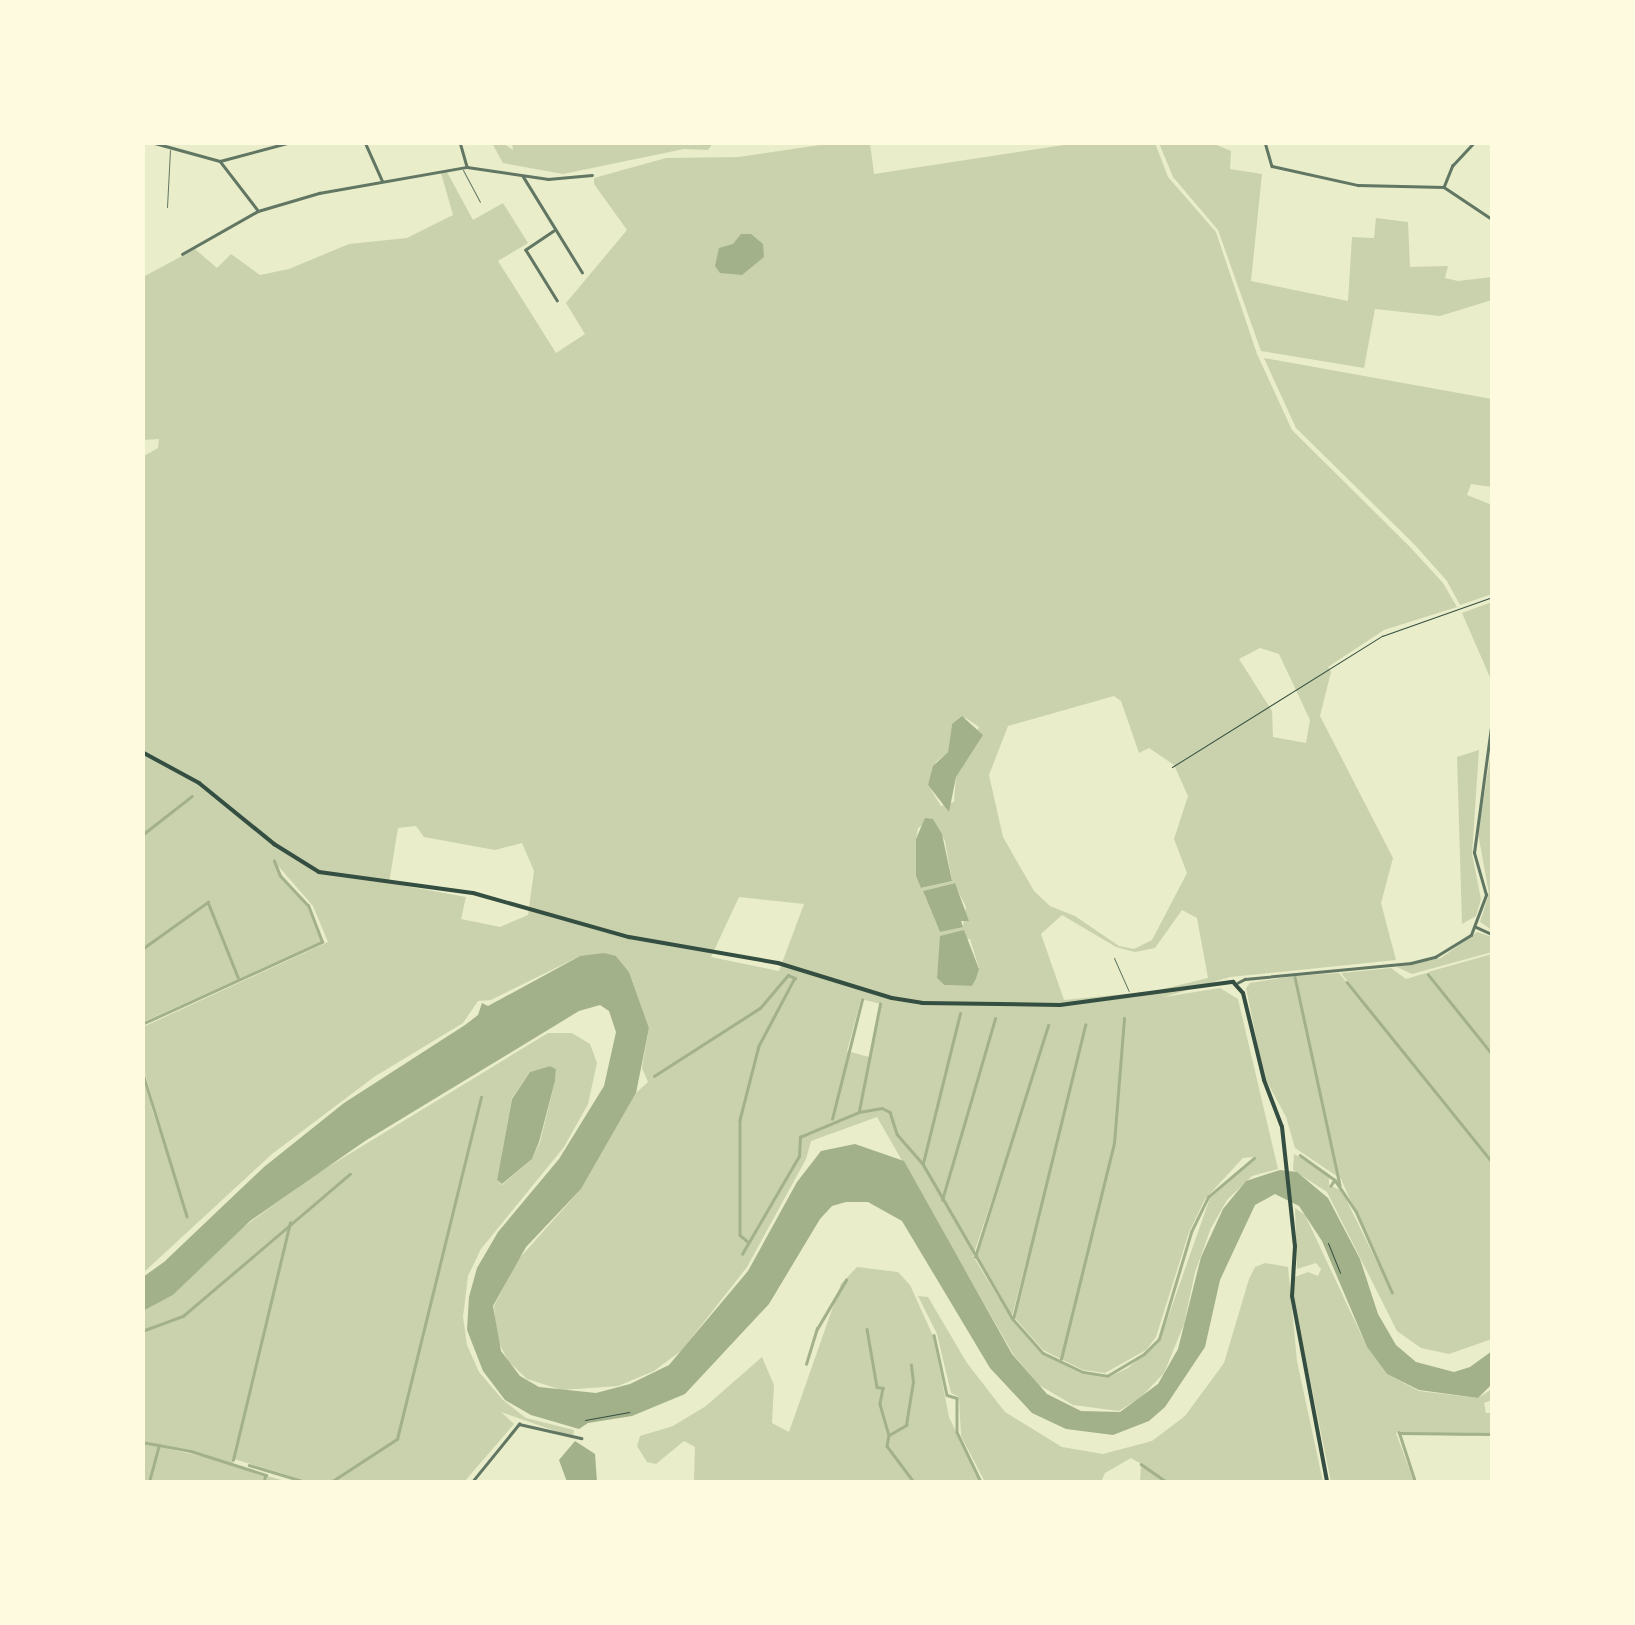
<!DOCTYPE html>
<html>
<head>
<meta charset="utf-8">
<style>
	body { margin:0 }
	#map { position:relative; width:1635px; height:1625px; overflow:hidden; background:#e9edc9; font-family:Ubuntu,sans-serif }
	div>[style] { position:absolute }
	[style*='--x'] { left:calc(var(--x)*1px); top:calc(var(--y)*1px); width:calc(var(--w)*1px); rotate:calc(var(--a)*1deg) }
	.green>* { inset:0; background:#cad2ad }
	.water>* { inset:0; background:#a3b18a }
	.stream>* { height:2.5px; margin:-1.25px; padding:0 1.25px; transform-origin:1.25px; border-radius:1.25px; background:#a3b18a }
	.path>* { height:1px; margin:-0.5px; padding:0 0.5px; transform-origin:0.5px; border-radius:0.5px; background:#344e41 }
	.service>* { height:1px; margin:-0.5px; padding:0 0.5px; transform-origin:0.5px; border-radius:0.5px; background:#617663 }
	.minor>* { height:2.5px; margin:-1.25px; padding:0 1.25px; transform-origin:1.25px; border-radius:1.25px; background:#617663 }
	.tertiary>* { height:2.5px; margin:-1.25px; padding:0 1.25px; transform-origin:1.25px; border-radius:1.25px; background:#617663 }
	.secondary>* { height:4px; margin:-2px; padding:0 2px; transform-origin:2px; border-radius:2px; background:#344e41 }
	span { translate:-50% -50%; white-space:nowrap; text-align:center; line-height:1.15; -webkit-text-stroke:8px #fefae0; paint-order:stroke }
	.frame { position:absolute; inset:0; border:145px solid #fefae0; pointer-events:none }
</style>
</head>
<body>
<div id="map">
	<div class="green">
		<i style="clip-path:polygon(512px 142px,713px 143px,708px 150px,684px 149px,563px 174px,503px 163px,492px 143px,503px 143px,513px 150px)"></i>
		<i style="clip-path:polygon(evenodd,834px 143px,870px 143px,874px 174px,1077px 143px,1155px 143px,1168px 177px,1216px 232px,1257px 354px,1292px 430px,1410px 547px,1443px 583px,1457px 607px,1384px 630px,1328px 667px,1331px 672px,1320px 716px,1393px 858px,1381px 903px,1396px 960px,1230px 977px,1164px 997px,1220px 988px,1238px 999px,1278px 1169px,1252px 1176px,1227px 1200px,1211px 1228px,1195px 1272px,1184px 1324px,1164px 1373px,1141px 1397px,1119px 1411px,1073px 1405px,1039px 1385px,1013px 1354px,877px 1117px,811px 1141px,806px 1159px,747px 1267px,682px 1350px,654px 1371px,618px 1386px,562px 1390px,527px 1379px,508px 1361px,497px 1339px,494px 1306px,517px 1261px,581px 1189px,636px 1093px,648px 1082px,642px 1068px,649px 1028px,629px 972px,616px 956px,580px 956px,491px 1000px,478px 1001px,463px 1023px,374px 1077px,272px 1154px,143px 1273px,143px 1072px,153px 1113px,174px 1174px,143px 1066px,143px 1027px,328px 942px,313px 906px,273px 860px,280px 877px,307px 906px,321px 942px,143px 1022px,142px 457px,158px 448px,159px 439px,143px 440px,143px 277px,195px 249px,217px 268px,231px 254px,260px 275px,289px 269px,349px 244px,407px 238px,453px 215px,441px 173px,447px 172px,473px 220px,503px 203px,528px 243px,498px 261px,556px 353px,585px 334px,566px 303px,627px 230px,594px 184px,594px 178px,666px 158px,739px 157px,834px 143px,1260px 648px,1279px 654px,1310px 720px,1306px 743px,1273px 737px,1272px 711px,1239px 659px,1260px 648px,834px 143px,1114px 696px,1121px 701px,1139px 753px,1149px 748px,1174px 765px,1188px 796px,1174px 839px,1187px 873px,1152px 940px,1134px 949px,1119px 946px,1075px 916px,1050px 906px,1034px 891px,1003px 837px,989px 775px,1008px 726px,1114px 696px,834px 143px,966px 718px,979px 727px,956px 777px,954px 802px,941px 806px,928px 785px,936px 762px,948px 752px,952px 724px,966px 718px,834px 143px,933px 819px,945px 841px,952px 881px,922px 888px,916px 876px,916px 839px,918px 828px,933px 819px,834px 143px,416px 826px,424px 837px,495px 850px,522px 843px,534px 871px,528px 915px,500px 927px,461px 919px,466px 897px,389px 883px,398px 828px,416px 826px,834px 143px,954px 883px,966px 907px,963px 926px,940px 932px,923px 891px,954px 883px,834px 143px,739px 897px,804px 904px,779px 971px,711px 957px,739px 897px,834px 143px,1182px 910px,1197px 918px,1208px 978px,1155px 991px,1064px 1000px,1041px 934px,1062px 915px,1116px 947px,1135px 952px,1155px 948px,1182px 910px,834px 143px,970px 939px,979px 968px,976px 979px,972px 986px,944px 985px,937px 978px,941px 941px,970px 939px,834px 143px,861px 999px,881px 1004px,862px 1095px,869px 1057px,847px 1051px,861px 999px,834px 143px,1254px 1157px,1210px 1198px,1160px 1340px,1128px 1368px,1107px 1378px,1082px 1374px,1042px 1354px,1012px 1320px,973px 1256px,1003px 1166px,976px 1255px,1012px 1316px,1037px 1220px,1014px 1317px,1043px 1350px,1083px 1370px,1105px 1373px,1146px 1350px,1156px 1337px,1189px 1232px,1205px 1199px,1243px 1158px,1254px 1157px)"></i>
		<i style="clip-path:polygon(1159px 143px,1212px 143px,1231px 151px,1230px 169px,1262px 174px,1251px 281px,1348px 301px,1352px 237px,1374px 238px,1376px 218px,1408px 222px,1410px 267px,1448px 266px,1445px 278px,1458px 281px,1492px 277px,1492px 300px,1440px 316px,1375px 309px,1364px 368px,1261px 351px,1218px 230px,1173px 177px)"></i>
		<i style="clip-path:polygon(1264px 358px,1492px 399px,1492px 487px,1471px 484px,1467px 495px,1492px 505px,1492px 594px,1460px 605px,1447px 581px,1414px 544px,1296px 428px)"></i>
		<i style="clip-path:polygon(1492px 602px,1492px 601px,1492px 682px,1462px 613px)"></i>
		<i style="clip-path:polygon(1492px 746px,1492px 930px,1480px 922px,1489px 894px,1478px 833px)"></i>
		<i style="clip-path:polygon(1479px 750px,1472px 854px,1481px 899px,1476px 916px,1462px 924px,1457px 757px)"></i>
		<i style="clip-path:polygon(1477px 932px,1492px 937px,1492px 952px,1412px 974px,1397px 967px,1441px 958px)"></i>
		<i style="clip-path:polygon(1492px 954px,1492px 1339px,1449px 1354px,1421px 1348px,1397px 1331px,1327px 1192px,1293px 1170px,1294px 1154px,1315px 1165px,1329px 1178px,1329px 1185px,1342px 1191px,1392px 1293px,1341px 1179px,1295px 1148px,1286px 1117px,1264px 1076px,1246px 988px,1250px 983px,1294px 976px,1310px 1044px,1296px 976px,1339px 973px,1396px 1042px,1341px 973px,1391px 968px,1406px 979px,1426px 973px,1468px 1024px,1428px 972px)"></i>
		<i style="clip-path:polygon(evenodd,548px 1033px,572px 1033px,590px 1044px,597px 1063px,588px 1104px,564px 1147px,481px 1249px,468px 1276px,463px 1317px,467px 1345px,479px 1372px,503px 1400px,526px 1418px,574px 1430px,573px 1437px,501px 1412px,514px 1424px,464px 1482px,310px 1482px,234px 1459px,232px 1466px,288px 1482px,143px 1482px,142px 1443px,219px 1460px,143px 1441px,143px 1311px,173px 1295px,242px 1228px,318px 1173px,548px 1033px,550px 1066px,556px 1069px,555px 1081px,540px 1142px,532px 1159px,502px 1185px,497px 1180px,512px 1098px,530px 1072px,550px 1066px)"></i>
		<i style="clip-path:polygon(1295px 1208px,1305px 1215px,1367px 1347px,1387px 1374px,1419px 1391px,1478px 1398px,1492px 1389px,1492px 1400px,1484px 1403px,1486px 1413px,1491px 1413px,1492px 1433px,1464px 1436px,1396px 1433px,1414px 1482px,1331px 1482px,1293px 1296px,1295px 1277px,1308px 1272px,1318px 1276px,1321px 1269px,1316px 1263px,1297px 1269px)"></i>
		<i style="clip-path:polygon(1265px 1263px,1288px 1267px,1297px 1361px,1323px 1482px,1140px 1482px,1141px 1464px,1131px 1458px,1105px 1473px,1101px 1482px,985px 1482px,961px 1436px,959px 1397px,951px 1393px,937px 1334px,918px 1296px,928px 1297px,967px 1363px,1005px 1412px,1062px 1447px,1103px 1454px,1152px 1441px,1185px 1416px,1224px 1363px,1249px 1279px,1255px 1267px)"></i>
		<i style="clip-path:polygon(857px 1267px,898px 1272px,910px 1285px,933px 1336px,949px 1417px,980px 1482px,694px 1482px,695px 1447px,684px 1441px,656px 1464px,647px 1462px,637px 1446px,640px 1436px,673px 1426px,706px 1406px,762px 1357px,774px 1385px,772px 1423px,789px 1432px,841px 1284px)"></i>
	</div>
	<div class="water">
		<i style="clip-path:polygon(741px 234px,751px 234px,763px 244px,764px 257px,742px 275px,720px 273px,715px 266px,719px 248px,733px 244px)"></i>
		<i style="clip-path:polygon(962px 716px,983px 735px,956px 777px,949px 812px,928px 785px,933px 766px,948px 752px,952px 724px)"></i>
		<i style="clip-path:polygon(925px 818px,933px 819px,942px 834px,952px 881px,921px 888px,916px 876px,916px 839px)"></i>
		<i style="clip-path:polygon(955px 883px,969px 921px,961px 921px,963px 927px,940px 932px,923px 891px)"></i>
		<i style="clip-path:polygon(964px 930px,979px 969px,976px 979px,972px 986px,944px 985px,937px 978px,940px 936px)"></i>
		<i style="clip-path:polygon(604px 953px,616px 956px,629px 972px,649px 1028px,636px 1093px,581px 1189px,526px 1247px,493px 1306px,501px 1351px,520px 1376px,539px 1387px,596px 1393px,630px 1384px,669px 1365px,748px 1271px,797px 1182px,821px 1151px,855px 1144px,904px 1161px,1012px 1354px,1047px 1394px,1081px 1411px,1120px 1412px,1158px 1384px,1178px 1349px,1201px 1257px,1223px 1209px,1246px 1181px,1280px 1170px,1297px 1172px,1328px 1198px,1360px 1259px,1378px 1314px,1396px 1345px,1416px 1362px,1454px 1372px,1470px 1367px,1492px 1351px,1492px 1384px,1478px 1398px,1419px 1390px,1387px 1374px,1367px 1347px,1322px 1241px,1299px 1206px,1275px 1194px,1255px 1205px,1220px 1280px,1205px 1347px,1165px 1407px,1149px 1421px,1113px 1435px,1066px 1429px,1032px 1413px,990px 1368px,902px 1221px,868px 1202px,846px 1202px,832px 1206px,820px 1219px,769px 1304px,685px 1394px,632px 1416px,588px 1423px,579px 1429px,531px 1415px,505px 1400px,483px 1371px,467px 1330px,469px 1297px,477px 1268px,498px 1232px,559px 1159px,604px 1086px,616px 1032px,609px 1011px,600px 1005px,579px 1011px,365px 1141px,250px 1221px,173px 1295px,143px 1311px,143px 1277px,164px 1262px,264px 1167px,344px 1103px,465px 1025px,478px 1015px,482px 1003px,488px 1006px,580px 956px)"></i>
		<i style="clip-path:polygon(550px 1066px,556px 1069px,555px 1081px,539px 1142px,532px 1159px,502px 1184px,497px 1180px,512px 1099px,530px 1072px)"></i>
		<i style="clip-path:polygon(575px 1441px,595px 1454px,597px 1482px,567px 1482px,559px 1460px)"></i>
	</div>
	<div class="stream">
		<i style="--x:142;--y:835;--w:63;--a:-38"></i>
		<i style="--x:142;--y:949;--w:81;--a:-35.5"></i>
		<i style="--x:208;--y:902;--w:81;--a:68.2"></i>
		<i style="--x:1428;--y:974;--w:102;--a:51.3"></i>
		<i style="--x:1295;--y:977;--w:213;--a:77.8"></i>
		<i style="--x:1347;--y:982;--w:231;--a:51.1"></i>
		<i style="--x:142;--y:1024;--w:198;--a:-24.5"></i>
		<i style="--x:322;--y:942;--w:39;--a:-111"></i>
		<i style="--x:308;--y:906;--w:41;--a:-133"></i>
		<i style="--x:280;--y:876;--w:16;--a:-112"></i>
		<i style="--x:142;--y:1070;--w:153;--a:72.9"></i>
		<i style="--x:654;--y:1076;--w:126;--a:-32.7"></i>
		<i style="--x:760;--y:1008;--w:43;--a:-49.7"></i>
		<i style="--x:788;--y:975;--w:8;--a:23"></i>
		<i style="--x:795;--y:978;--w:77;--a:117.9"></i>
		<i style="--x:759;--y:1046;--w:76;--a:104.4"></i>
		<i style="--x:740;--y:1120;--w:115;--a:90"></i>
		<i style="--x:740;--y:1235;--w:9;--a:41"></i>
		<i style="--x:859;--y:1111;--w:109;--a:-78.9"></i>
		<i style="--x:832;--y:1119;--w:123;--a:-75.9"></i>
		<i style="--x:1300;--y:1155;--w:43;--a:35.5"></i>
		<i style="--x:1335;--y:1180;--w:7;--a:124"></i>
		<i style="--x:923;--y:1163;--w:154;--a:-76.1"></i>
		<i style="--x:1335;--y:1180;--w:37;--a:56"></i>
		<i style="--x:1356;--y:1211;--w:89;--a:66"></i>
		<i style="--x:942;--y:1200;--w:189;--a:-73.7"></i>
		<i style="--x:742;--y:1254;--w:113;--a:-59.8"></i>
		<i style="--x:799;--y:1156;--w:19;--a:-87"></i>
		<i style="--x:800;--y:1137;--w:64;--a:-23"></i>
		<i style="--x:859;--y:1112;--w:23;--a:-10"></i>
		<i style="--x:882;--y:1108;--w:9;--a:27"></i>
		<i style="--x:890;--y:1112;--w:23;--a:72"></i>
		<i style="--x:897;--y:1134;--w:40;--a:49"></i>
		<i style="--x:923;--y:1164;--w:179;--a:59.9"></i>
		<i style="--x:1013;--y:1319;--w:45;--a:48.6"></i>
		<i style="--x:1043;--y:1353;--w:44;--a:25.4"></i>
		<i style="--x:1083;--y:1372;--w:24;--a:9"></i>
		<i style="--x:1107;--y:1376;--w:43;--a:-30.7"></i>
		<i style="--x:1144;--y:1354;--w:21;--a:-45"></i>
		<i style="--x:1159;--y:1339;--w:112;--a:-73.3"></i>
		<i style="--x:1191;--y:1232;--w:39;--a:-64"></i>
		<i style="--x:1208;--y:1197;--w:60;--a:-40.3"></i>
		<i style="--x:975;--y:1257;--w:243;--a:-72.5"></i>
		<i style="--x:1013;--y:1319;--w:303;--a:-76.2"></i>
		<i style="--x:867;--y:1329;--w:59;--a:80.2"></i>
		<i style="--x:877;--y:1387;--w:6;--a:9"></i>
		<i style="--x:883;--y:1388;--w:16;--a:101"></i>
		<i style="--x:880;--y:1404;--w:32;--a:74"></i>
		<i style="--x:889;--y:1435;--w:11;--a:100"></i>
		<i style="--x:887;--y:1446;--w:45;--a:53.1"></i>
		<i style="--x:142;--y:1331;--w:44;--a:-20.1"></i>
		<i style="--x:183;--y:1316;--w:219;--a:-40.4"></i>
		<i style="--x:934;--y:1335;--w:61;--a:77.8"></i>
		<i style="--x:947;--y:1395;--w:10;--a:17"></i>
		<i style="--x:957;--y:1398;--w:34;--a:90"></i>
		<i style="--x:957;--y:1432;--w:55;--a:64.4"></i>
		<i style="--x:1061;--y:1359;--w:222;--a:-76.2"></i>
		<i style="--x:1114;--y:1143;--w:125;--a:-85.4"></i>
		<i style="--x:806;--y:1364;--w:37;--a:-73"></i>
		<i style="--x:817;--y:1329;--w:57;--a:-59.4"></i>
		<i style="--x:889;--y:1435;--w:20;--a:-30"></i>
		<i style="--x:906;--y:1425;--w:44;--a:-80.8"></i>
		<i style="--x:913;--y:1382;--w:17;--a:-97"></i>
		<i style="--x:142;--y:1442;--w:50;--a:10.4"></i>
		<i style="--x:191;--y:1451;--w:79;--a:17.7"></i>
		<i style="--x:266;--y:1475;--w:7;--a:106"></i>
		<i style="--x:233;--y:1460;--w:244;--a:-76.5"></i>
		<i style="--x:1141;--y:1464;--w:32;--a:35"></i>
		<i style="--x:249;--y:1465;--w:59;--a:16.6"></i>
		<i style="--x:149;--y:1482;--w:38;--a:-75"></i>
		<i style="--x:331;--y:1482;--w:79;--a:-33.1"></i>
		<i style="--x:397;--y:1439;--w:352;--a:-76.2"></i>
		<i style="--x:1415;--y:1482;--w:52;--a:-108.1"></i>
		<i style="--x:1399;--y:1433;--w:93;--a:0.6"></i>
	</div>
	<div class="path">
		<i style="--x:1172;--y:767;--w:248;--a:-32"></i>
		<i style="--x:1382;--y:636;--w:117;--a:-19.5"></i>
		<i style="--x:1328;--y:1243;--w:32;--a:68"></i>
		<i style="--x:585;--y:1420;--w:45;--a:-10.3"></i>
	</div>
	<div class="service">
		<i style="--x:463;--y:170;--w:36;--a:62"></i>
		<i style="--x:167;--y:207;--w:57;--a:-87"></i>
		<i style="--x:1114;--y:958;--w:36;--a:66"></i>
	</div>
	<div class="minor">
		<i style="--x:151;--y:142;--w:72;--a:15.4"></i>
		<i style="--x:220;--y:161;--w:61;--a:52.4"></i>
		<i style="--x:365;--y:142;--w:42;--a:65.9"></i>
		<i style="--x:460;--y:142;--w:25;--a:74"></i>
		<i style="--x:1265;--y:142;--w:25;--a:74"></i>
		<i style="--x:1272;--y:166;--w:88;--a:12.5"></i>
		<i style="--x:1358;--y:185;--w:86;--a:1.3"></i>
		<i style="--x:1444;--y:187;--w:58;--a:33.7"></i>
		<i style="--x:220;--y:161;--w:73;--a:-15"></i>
		<i style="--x:523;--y:176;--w:113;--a:58.4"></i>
		<i style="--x:1444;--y:186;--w:22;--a:-68"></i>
		<i style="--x:1452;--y:166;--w:33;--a:-47"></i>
		<i style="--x:554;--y:231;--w:34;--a:146"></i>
		<i style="--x:526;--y:250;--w:59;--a:58.2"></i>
		<i style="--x:182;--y:254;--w:87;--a:-29.5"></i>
		<i style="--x:258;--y:211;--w:64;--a:-16.4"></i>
		<i style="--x:319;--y:193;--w:150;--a:-10"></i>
		<i style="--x:467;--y:167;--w:82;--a:8.4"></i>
		<i style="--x:548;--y:179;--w:44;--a:-5.2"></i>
		<i style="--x:1476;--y:927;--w:17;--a:24"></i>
		<i style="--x:472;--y:1482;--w:75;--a:-51"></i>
		<i style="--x:519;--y:1424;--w:64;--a:12.7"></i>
	</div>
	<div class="tertiary">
		<i style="--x:1237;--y:983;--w:9;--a:-27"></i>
		<i style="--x:1245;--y:979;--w:167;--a:-5.5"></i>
		<i style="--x:1411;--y:963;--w:25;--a:-14"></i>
		<i style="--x:1435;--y:957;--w:42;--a:-31.4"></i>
		<i style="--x:1471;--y:935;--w:43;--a:-69.4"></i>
		<i style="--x:1486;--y:895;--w:44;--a:-105.9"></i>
		<i style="--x:1474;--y:853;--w:134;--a:-82.3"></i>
	</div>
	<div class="secondary">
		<i style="--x:142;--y:752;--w:65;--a:28.5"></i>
		<i style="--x:199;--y:783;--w:97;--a:39.1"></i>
		<i style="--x:274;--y:844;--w:53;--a:31.9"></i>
		<i style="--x:319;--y:872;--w:155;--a:7.8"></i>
		<i style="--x:473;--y:893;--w:162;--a:15.8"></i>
		<i style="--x:629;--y:937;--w:151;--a:9.9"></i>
		<i style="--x:778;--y:963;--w:119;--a:17.1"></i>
		<i style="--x:892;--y:998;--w:30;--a:9"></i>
		<i style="--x:922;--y:1003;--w:138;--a:0.8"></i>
		<i style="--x:1060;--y:1005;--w:175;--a:-7.6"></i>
		<i style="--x:1233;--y:982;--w:15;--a:48"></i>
		<i style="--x:1243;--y:993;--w:89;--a:76.4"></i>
		<i style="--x:1264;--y:1080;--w:50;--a:69"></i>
		<i style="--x:1282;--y:1127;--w:120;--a:83.8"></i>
		<i style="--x:1295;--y:1246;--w:50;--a:93.4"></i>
		<i style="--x:1292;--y:1296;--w:189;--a:79.3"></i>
	</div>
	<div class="frame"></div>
</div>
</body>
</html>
